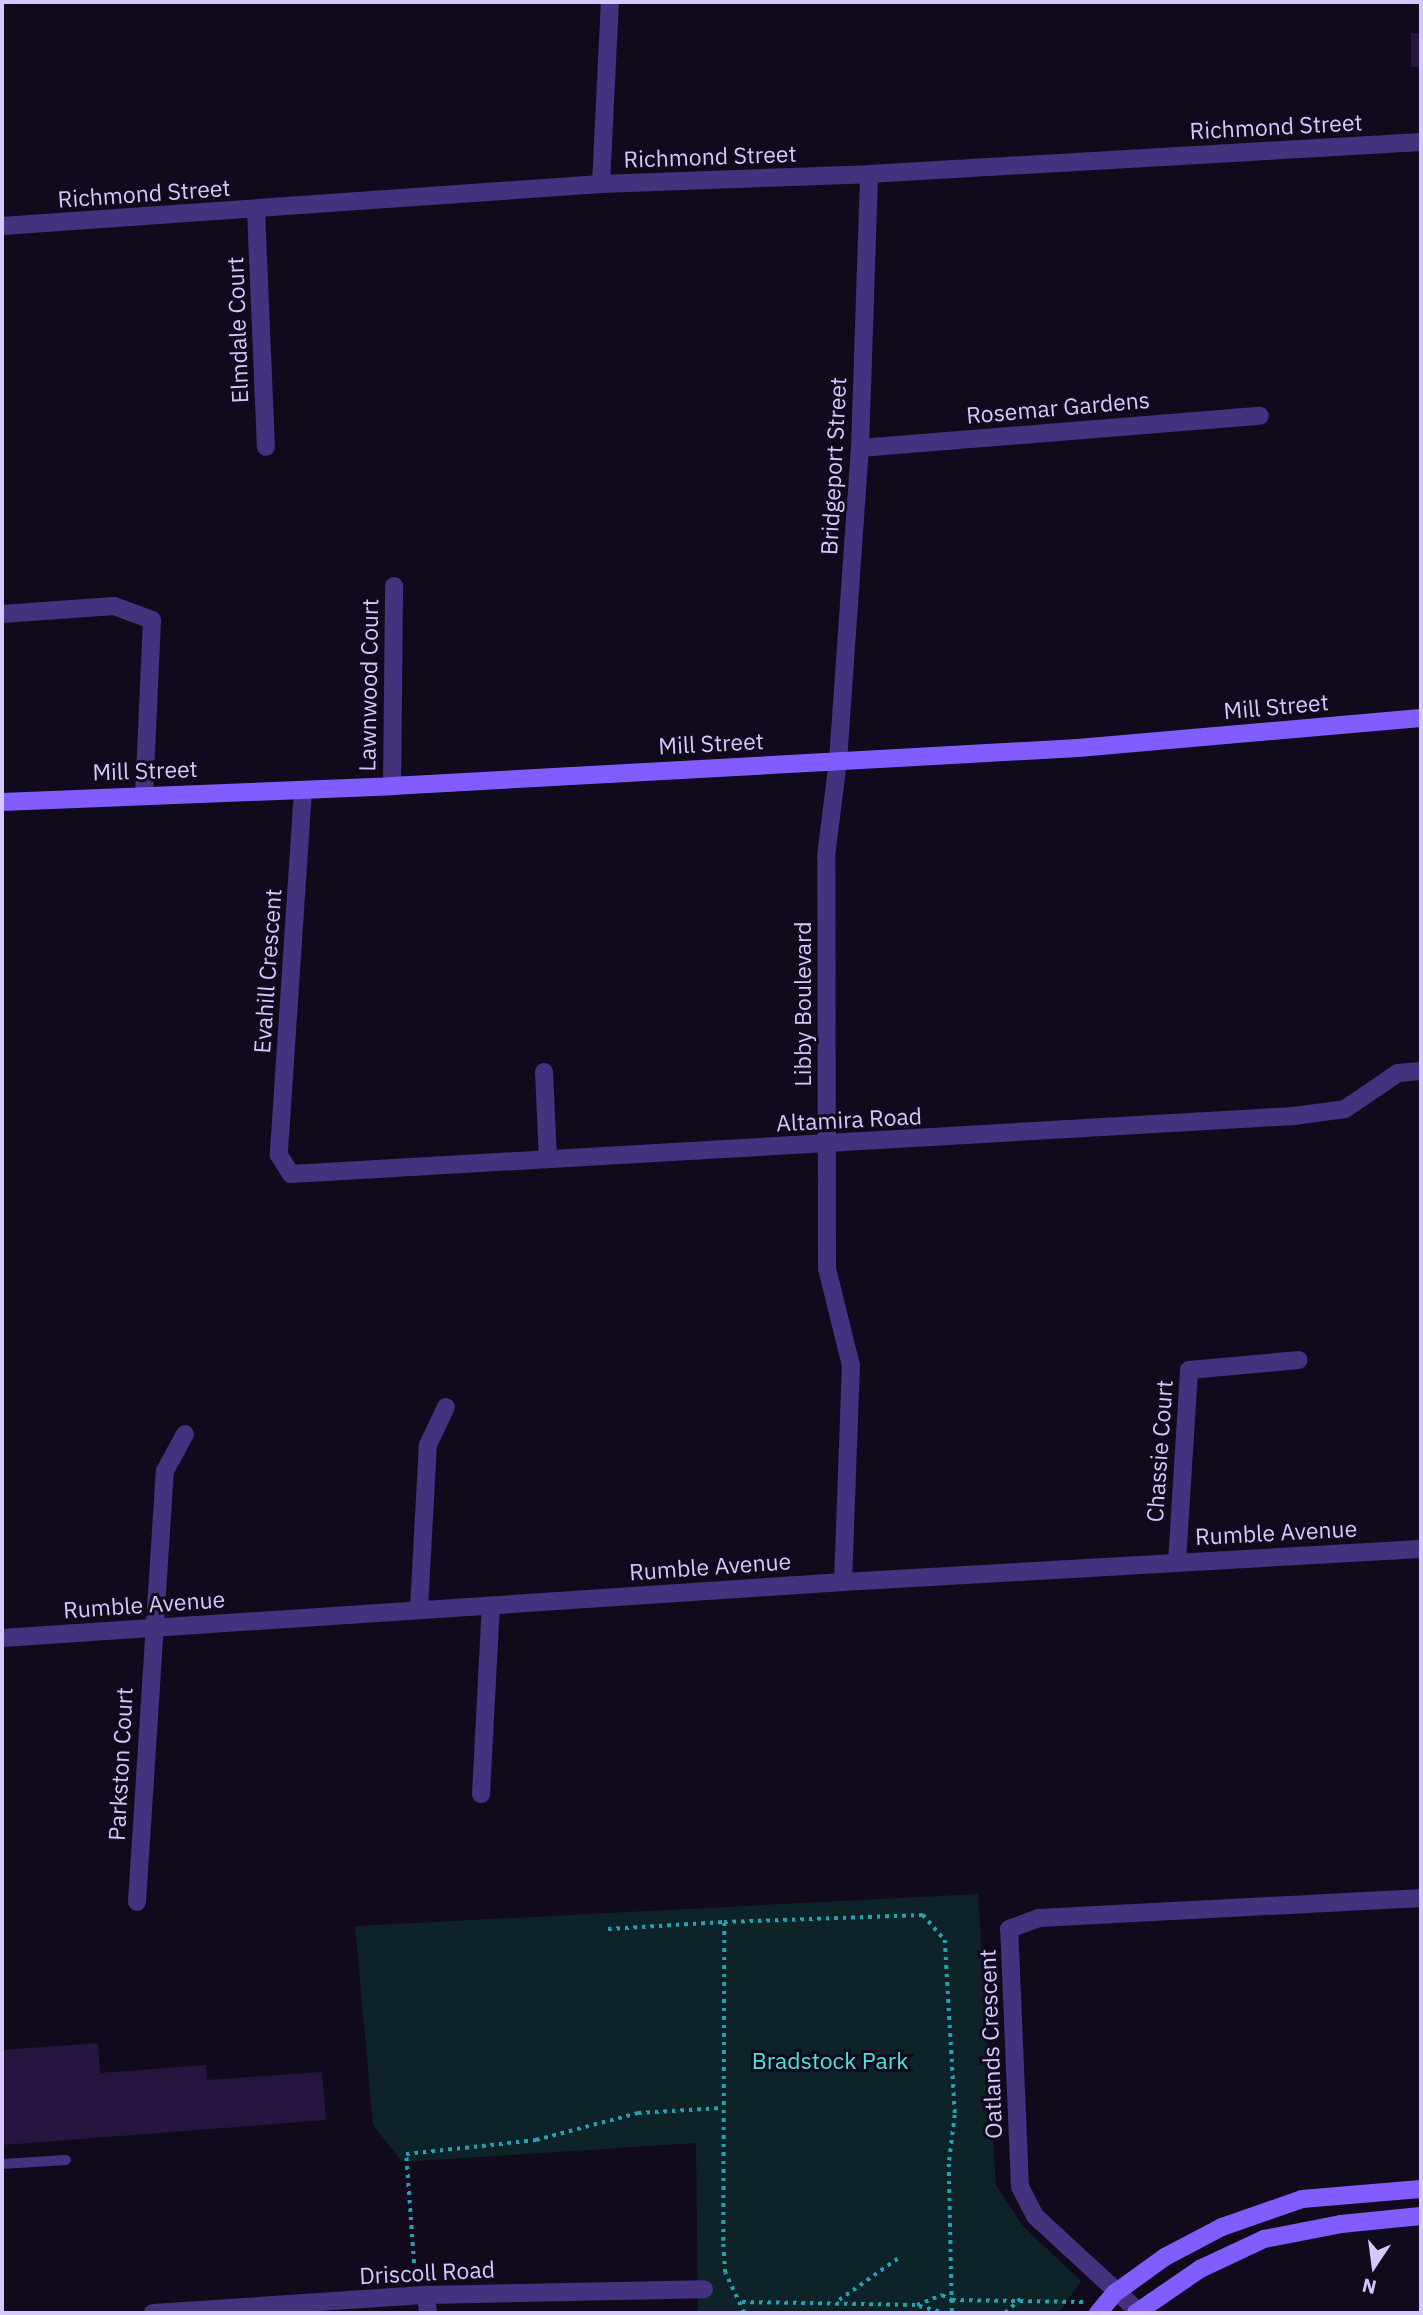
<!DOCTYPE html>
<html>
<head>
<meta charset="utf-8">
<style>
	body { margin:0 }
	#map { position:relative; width:1423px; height:2315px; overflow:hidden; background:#110a1d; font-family:"IBM Plex Sans",sans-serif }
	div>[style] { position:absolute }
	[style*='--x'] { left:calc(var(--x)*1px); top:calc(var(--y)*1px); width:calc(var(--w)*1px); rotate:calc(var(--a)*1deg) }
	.green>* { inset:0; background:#0d2327 }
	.building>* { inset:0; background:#26153f; transform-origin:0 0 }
	.path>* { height:3.5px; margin-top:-1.75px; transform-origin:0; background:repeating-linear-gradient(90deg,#25a1b4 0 3.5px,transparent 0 8.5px) }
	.lane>* { height:10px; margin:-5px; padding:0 5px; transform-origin:5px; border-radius:5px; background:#44327f }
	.street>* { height:18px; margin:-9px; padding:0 9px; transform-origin:9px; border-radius:9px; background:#44327f }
	.secondary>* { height:18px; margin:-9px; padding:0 9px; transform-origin:9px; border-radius:9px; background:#815dff }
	span { translate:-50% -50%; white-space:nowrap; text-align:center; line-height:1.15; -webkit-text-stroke:6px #110a1d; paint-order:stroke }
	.street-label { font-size:23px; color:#d8c6ff }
	.park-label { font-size:23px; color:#4ce5dd }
	.frame { position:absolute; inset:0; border:4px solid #d8c6ff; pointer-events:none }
	.north { position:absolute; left:1339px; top:2231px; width:70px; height:70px; -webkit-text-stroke:5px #110a1d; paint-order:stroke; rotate:193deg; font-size:19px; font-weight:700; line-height:28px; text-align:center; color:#d8c6ff }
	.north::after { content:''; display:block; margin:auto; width:24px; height:32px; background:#d8c6ff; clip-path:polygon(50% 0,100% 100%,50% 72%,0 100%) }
</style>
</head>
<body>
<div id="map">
	<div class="green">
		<i style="clip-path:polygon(978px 1894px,996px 2185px,1023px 2226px,1081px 2281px,1059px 2313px,698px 2313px,696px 2143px,402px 2162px,373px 2125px,355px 1926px)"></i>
	</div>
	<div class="building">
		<i style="left:1411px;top:33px;width:10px;height:34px"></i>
		<i style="clip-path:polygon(98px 2043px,100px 2073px,206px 2065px,207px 2080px,322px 2072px,326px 2120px,2px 2145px,2px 2050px)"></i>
	</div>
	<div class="path">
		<i style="--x:608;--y:1929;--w:116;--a:-3.5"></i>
		<i style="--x:415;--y:2280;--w:126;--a:-94.1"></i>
		<i style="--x:406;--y:2154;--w:131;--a:-6.1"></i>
		<i style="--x:536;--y:2140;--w:106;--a:-14.8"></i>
		<i style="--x:638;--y:2113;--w:84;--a:-3.4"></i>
		<i style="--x:839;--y:2300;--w:75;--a:-35.2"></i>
		<i style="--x:742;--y:2302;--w:175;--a:1"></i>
		<i style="--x:917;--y:2305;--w:27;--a:-22"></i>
		<i style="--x:942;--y:2295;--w:11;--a:27"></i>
		<i style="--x:952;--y:2300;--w:133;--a:0.9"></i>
		<i style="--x:919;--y:2306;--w:28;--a:15"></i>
		<i style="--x:744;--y:2313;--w:44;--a:-115.4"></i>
		<i style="--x:725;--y:2273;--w:32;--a:-94"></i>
		<i style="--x:723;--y:2241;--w:319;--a:-89.8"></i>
		<i style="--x:724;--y:1922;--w:199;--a:-2"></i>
		<i style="--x:923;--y:1915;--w:33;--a:49"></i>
		<i style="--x:945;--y:1940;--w:175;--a:86.7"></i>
		<i style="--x:955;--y:2115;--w:49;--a:97"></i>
		<i style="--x:949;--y:2164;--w:149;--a:88.8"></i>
		<i style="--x:1005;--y:2313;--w:21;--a:-43"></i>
	</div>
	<div class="lane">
		<i style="--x:2;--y:2164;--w:64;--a:-3.6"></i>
	</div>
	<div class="street">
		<i style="--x:601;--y:184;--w:182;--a:-87.2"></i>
		<i style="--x:256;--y:210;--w:237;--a:87.6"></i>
		<i style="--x:2;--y:226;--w:600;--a:-4.01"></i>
		<i style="--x:601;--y:184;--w:268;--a:-2.1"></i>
		<i style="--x:869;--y:174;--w:553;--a:-3.32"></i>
		<i style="--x:860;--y:448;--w:401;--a:-4.6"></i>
		<i style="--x:2;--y:614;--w:112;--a:-4.1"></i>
		<i style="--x:114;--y:606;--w:40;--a:20.2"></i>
		<i style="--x:152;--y:620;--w:174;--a:92.6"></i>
		<i style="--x:392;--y:786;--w:200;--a:-89.4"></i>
		<i style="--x:303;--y:790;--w:366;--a:93.8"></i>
		<i style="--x:279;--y:1155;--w:22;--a:58"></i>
		<i style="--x:291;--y:1174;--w:1005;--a:-3.31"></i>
		<i style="--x:1294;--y:1116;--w:51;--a:-7.8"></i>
		<i style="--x:1345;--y:1109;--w:64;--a:-34.2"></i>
		<i style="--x:1398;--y:1073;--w:23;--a:-5"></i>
		<i style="--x:544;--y:1072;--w:87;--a:87.4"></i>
		<i style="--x:1177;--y:1562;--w:192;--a:-86.4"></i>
		<i style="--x:1189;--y:1370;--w:110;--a:-5.2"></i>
		<i style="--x:843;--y:1582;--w:216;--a:-87.9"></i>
		<i style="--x:851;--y:1366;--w:101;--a:-103.8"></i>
		<i style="--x:827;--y:1268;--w:412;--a:-90.1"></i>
		<i style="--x:826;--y:856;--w:96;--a:-82.8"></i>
		<i style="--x:838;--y:761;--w:314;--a:-86"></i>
		<i style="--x:860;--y:448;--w:274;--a:-88.1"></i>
		<i style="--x:419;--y:1609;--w:164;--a:-86.9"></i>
		<i style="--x:428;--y:1445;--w:42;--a:-64.7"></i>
		<i style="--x:2;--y:1638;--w:843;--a:-3.81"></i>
		<i style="--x:843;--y:1582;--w:579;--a:-3.27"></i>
		<i style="--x:481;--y:1794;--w:188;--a:-87"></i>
		<i style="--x:137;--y:1902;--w:432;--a:-86.3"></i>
		<i style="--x:165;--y:1471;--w:42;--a:-61.6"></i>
		<i style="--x:426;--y:2295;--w:18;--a:84"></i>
		<i style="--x:1138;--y:2311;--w:140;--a:-137.3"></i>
		<i style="--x:1035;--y:2216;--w:33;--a:-117"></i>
		<i style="--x:1020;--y:2187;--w:258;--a:-92.4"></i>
		<i style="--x:1009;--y:1929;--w:32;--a:-20"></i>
		<i style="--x:1039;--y:1918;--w:383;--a:-3"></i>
		<i style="--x:153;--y:2313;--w:274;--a:-3.8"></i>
		<i style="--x:426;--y:2295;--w:278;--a:-1.2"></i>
	</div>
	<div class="secondary">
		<i style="--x:2;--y:802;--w:390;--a:-2.3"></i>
		<i style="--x:392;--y:786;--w:687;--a:-3.17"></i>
		<i style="--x:1078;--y:748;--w:344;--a:-5"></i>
		<i style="--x:1098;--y:2313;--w:26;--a:-50"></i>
		<i style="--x:1115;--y:2293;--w:62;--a:-35.8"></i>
		<i style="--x:1165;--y:2257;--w:64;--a:-27.8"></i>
		<i style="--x:1222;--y:2227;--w:85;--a:-19.3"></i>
		<i style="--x:1302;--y:2199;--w:119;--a:-4.8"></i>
		<i style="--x:1136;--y:2313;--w:78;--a:-34.5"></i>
		<i style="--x:1200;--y:2269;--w:71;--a:-25.1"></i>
		<i style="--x:1264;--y:2239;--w:78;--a:-11"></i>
		<i style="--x:1341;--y:2224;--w:80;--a:-5.7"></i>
	</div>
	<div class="street-label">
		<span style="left:1276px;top:126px;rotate:-3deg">Richmond Street</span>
		<span style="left:710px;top:156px;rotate:-2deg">Richmond Street</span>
		<span style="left:144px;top:193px;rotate:-4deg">Richmond Street</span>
		<span style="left:237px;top:330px;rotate:-92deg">Elmdale Court</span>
		<span style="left:1058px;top:407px;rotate:-5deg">Rosemar Gardens</span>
		<span style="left:833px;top:466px;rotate:-87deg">Bridgeport Street</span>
		<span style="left:368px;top:685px;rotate:-89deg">Lawnwood Court</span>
		<span style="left:1276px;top:706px;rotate:-5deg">Mill Street</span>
		<span style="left:711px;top:743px;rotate:-3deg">Mill Street</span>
		<span style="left:145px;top:770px;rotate:-2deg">Mill Street</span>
		<span style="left:267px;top:971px;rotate:-86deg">Evahill Crescent</span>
		<span style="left:802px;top:1004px;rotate:-90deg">Libby Boulevard</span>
		<span style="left:849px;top:1119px;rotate:-3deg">Altamira Road</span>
		<span style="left:1159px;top:1451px;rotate:-86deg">Chassie Court</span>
		<span style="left:1276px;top:1532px;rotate:-3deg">Rumble Avenue</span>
		<span style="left:710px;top:1566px;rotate:-4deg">Rumble Avenue</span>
		<span style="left:144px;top:1604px;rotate:-4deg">Rumble Avenue</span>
		<span style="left:120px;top:1764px;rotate:-87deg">Parkston Court</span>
		<span style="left:990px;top:2044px;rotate:-92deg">Oatlands Crescent</span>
		<span style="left:427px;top:2272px;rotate:-3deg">Driscoll Road</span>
	</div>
	<div class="park-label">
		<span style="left:830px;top:2060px">Bradstock Park</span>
	</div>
	<div class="frame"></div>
	<div class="north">N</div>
</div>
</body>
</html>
